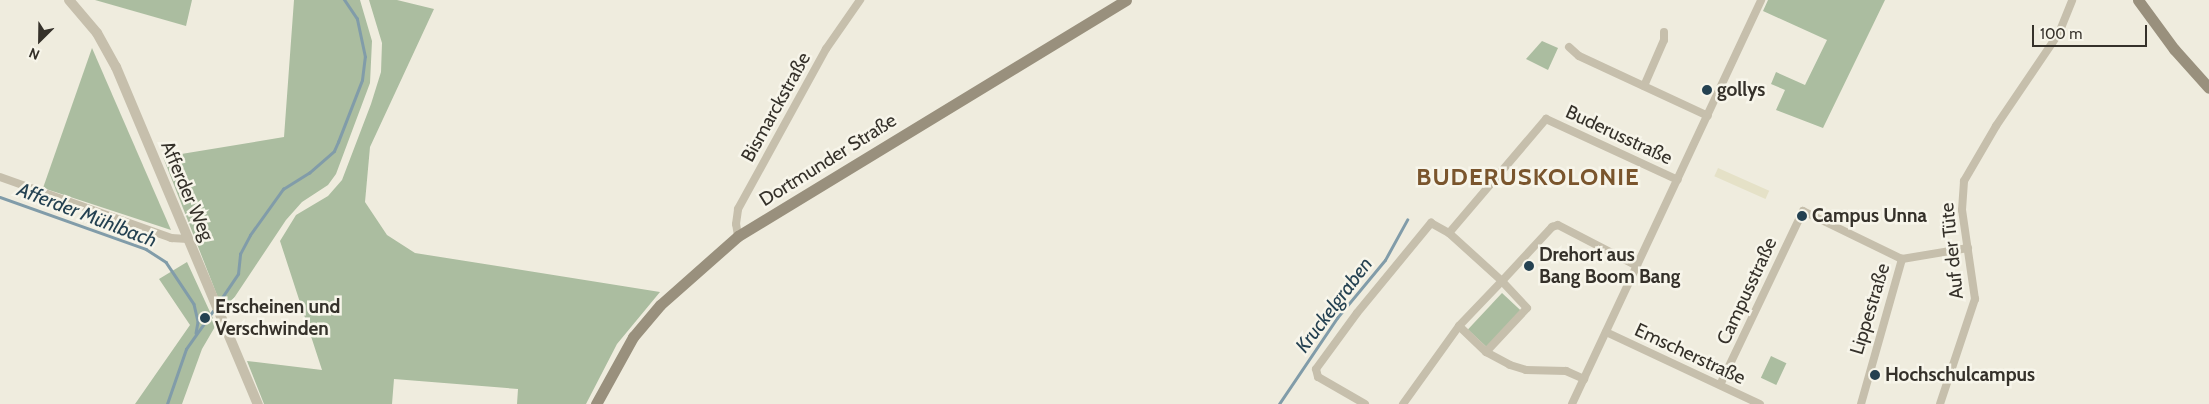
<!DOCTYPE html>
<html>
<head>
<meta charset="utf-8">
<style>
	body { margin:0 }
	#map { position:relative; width:2209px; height:404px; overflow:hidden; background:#efecde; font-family:Cabin,sans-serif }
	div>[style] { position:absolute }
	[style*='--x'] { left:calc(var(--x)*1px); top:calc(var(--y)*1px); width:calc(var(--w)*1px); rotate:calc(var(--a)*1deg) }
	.green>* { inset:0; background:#abbda0; transform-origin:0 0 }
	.plaza>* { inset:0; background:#e5e1c7; transform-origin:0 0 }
	.stream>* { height:2.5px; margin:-1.25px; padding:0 1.25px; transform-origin:1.25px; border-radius:1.25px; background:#819ca9 }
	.minor>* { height:8px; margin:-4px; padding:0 4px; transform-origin:4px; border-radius:4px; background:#c6bfac }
	.tertiary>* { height:10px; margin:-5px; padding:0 5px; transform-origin:5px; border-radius:5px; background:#c6bfac }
	.secondary>* { height:11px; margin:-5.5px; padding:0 5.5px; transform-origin:5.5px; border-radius:5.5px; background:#99907d }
	.dots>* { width:14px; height:14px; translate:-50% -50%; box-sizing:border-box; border:2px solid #f7f5ea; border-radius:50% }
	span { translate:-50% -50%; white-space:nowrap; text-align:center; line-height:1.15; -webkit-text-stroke:5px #f7f5ea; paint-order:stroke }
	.poi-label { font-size:19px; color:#35312a; font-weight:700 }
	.left { translate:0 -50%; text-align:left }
	.street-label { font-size:19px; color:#35312a }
	.water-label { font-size:20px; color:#244151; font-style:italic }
	.district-label { font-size:24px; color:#7a552d; font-weight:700; letter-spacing:1px }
	.north { position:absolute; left:15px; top:15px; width:50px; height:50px; -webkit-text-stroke:4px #f7f5ea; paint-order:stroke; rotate:203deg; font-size:14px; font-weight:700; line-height:20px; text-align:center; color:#35312a }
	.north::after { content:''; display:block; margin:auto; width:18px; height:22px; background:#35312a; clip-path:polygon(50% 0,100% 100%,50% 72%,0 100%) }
	.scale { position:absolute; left:2032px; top:25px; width:115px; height:22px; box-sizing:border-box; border:2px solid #35312a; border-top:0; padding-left:6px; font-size:15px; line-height:18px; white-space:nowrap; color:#35312a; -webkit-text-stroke:4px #f7f5ea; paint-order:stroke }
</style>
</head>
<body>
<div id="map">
	<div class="green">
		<i style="clip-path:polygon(95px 0,192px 0,186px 26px)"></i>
		<i style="clip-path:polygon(294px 0,360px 0,372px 41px,370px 83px,336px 174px,328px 185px,302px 202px,286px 220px,224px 313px,163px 157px,284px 137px)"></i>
		<i style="clip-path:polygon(369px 0,397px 0,434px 9px,370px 147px,365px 202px,387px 235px,415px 253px,660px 292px,617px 344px,586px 404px,517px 404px,518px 389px,394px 379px,392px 404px,264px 404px,247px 361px,322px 370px,280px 241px,296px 215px,328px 196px,342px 180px,371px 104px,381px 72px,382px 43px)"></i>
		<i style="clip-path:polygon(1768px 0,1885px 0,1823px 128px,1776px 110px,1785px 90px,1771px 84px,1776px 72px,1805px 85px,1827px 40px,1763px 11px)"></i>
		<i style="clip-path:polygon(1542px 41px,1558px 48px,1548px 70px,1526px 59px)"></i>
		<i style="clip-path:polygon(92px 48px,171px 230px,43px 188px)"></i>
		<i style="clip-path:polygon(187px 262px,216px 325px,202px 349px,182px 404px,135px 404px,190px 325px,159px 279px)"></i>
		<i style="left:1502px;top:293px;width:26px;height:50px;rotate:43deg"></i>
		<i style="left:1771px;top:356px;width:17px;height:24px;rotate:25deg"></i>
	</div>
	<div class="plaza">
		<i style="left:1718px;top:168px;width:56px;height:9px;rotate:24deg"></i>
	</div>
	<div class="stream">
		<i style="--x:0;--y:197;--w:155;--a:19.6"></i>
		<i style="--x:146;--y:249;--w:24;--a:33"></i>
		<i style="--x:166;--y:262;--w:50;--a:56.3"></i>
		<i style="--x:194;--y:304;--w:18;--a:77"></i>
		<i style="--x:198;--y:322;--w:11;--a:100"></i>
		<i style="--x:219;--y:302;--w:34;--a:-56"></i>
		<i style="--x:238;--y:274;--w:20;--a:-84"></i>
		<i style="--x:240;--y:254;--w:21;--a:-62"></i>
		<i style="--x:250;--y:235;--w:57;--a:-54.3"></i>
		<i style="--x:283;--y:189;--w:31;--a:-32"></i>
		<i style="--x:309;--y:173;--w:33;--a:-41"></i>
		<i style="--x:334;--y:151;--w:10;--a:-66"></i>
		<i style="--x:338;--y:142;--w:66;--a:-68.8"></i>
		<i style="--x:362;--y:80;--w:23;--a:-83"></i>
		<i style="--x:365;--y:57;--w:39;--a:-102"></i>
		<i style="--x:357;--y:19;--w:23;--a:-124"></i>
		<i style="--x:167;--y:404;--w:58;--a:-70.9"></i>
		<i style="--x:186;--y:349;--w:50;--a:-54.7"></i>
		<i style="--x:1279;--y:404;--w:104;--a:-56"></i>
		<i style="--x:1337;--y:318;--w:75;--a:-50.4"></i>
		<i style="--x:1385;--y:260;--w:46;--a:-61.2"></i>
	</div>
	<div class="minor">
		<i style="--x:1569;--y:47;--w:13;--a:42"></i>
		<i style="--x:1579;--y:56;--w:142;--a:24.9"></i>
		<i style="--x:1644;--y:86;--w:50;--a:-66.5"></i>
		<i style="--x:1664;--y:40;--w:8;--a:-90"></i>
		<i style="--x:0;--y:177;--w:182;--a:19.6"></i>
		<i style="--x:171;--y:238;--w:17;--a:3"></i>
		<i style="--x:1449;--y:233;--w:150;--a:-49.6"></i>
		<i style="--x:1546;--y:119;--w:145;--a:24.8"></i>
		<i style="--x:738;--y:236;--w:12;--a:-99"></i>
		<i style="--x:736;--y:224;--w:15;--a:-82"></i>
		<i style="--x:738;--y:209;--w:183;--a:-61.2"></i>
		<i style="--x:826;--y:49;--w:60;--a:-55.2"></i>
		<i style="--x:1902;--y:259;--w:67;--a:-9.5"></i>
		<i style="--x:1606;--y:332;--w:170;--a:25.1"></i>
		<i style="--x:1486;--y:352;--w:60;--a:-47"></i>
		<i style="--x:1527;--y:308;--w:37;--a:-133"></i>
		<i style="--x:1502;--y:281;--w:74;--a:-47.2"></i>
		<i style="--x:1552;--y:227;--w:6;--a:-18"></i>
		<i style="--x:1558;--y:225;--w:89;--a:27.4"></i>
		<i style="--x:1720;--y:385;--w:193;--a:-64.5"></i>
		<i style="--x:1803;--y:211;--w:110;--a:25.9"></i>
		<i style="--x:1365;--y:404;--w:54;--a:-150.1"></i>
		<i style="--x:1318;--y:377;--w:8;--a:-104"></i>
		<i style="--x:1316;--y:369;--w:69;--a:-53.8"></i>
		<i style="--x:1357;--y:313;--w:117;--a:-50.6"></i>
		<i style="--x:1431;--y:223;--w:21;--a:29"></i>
		<i style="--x:1449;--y:233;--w:72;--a:42.2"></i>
		<i style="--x:1502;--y:281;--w:62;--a:133.7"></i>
		<i style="--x:1459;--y:326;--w:37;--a:44"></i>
		<i style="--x:1486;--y:352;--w:27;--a:28"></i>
		<i style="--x:1510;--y:365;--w:17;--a:17"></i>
		<i style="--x:1526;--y:370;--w:40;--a:1.4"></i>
		<i style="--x:1566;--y:371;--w:20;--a:24"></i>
		<i style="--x:1403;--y:404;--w:96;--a:-54.3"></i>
		<i style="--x:1572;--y:404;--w:446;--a:-64.9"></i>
		<i style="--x:1861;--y:404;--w:151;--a:-74.2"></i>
		<i style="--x:1940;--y:404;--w:111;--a:-71.6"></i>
		<i style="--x:1975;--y:299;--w:90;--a:-98.3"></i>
		<i style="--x:1962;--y:210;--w:29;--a:-86"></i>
		<i style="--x:1964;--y:181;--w:64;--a:-59.8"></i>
		<i style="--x:1996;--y:126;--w:112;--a:-55.9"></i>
		<i style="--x:2059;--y:33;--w:35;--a:-68"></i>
	</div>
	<div class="tertiary">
		<i style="--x:69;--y:0;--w:43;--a:49.7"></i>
		<i style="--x:97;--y:33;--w:39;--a:61"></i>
		<i style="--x:116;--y:67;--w:366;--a:67.2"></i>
	</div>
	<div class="secondary">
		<i style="--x:2138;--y:0;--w:61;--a:53.7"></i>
		<i style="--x:2174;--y:49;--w:52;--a:48.1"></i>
		<i style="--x:596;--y:404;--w:77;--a:-61.1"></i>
		<i style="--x:633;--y:337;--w:42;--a:-49.8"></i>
		<i style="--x:660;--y:305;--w:104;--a:-41.5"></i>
		<i style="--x:738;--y:236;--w:454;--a:-31.3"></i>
	</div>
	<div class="dots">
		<i style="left:1707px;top:90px;background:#244151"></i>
		<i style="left:1802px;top:216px;background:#244151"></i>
		<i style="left:1529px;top:266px;background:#244151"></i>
		<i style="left:205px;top:318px;background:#244151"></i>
		<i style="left:1875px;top:375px;background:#244151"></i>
	</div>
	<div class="poi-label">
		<span class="left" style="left:1717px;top:90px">gollys</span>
		<span class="left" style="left:1812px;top:216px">Campus Unna</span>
		<span class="left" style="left:1539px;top:266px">Drehort aus<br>Bang Boom Bang</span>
		<span class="left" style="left:215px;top:318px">Erscheinen und<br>Verschwinden</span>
		<span class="left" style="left:1885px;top:375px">Hochschulcampus</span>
	</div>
	<div class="street-label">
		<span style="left:776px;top:107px;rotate:-61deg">Bismarckstraße</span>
		<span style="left:1619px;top:135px;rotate:25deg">Buderusstraße</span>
		<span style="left:828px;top:160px;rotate:-32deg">Dortmunder Straße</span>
		<span style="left:187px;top:191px;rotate:67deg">Afferder Weg</span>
		<span style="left:1952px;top:251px;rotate:-96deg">Auf der Tüte</span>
		<span style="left:1747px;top:291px;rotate:-65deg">Campusstraße</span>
		<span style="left:1870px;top:309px;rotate:-73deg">Lippestraße</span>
		<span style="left:1690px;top:354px;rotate:25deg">Emscherstraße</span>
	</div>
	<div class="water-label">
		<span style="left:87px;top:215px;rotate:21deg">Afferder Mühlbach</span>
		<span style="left:1334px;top:305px;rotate:-53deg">Kruckelgraben</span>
	</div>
	<div class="district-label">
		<span style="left:1528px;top:177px">BUDERUSKOLONIE</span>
	</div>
	<div class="north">N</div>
	<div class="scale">100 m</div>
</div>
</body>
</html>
